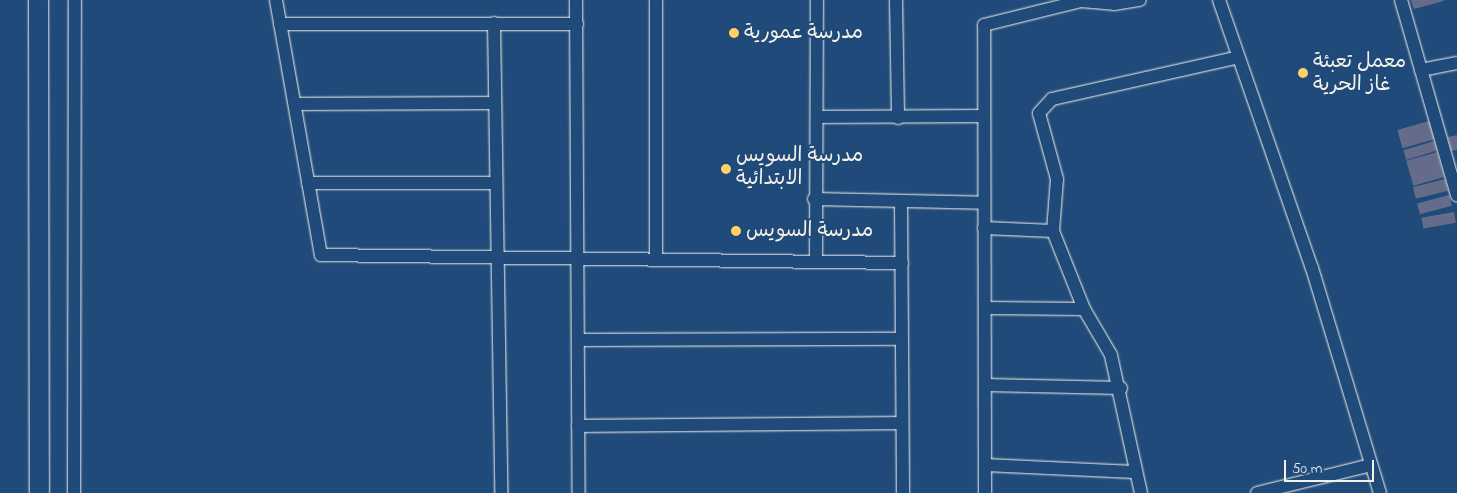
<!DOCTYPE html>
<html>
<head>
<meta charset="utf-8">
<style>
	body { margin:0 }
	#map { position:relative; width:1457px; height:493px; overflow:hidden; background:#1f4a7a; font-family:"Indie Flower","Playpen Sans Arabic",sans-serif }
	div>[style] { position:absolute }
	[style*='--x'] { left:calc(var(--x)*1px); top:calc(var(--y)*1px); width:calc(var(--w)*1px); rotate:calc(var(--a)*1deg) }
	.building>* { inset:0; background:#656c8a; transform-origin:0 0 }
	.roads { filter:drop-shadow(0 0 1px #f4f1e8) drop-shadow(0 0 1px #f4f1e8) }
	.minor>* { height:12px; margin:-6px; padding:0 6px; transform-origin:6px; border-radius:6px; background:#1f4a7a }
	.highway>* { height:19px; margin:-9.5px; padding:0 9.5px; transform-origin:9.5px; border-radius:9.5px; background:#1f4a7a }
	.dots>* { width:14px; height:14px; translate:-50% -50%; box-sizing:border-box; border:2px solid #1f4a7a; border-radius:50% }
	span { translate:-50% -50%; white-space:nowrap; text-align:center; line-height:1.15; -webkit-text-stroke:4px #1f4a7a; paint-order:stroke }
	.poi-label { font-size:20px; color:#f4f1e8 }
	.left { translate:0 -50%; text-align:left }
	.scale { position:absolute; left:1284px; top:460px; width:90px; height:22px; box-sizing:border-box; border:2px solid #f4f1e8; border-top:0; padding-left:6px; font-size:15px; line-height:18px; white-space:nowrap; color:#f4f1e8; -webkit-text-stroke:4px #1f4a7a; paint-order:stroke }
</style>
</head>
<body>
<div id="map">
	<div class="building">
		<i style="clip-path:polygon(1411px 0,1444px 0,1444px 1px,1414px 9px)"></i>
		<i style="left:1429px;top:121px;width:19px;height:33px;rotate:74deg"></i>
		<i style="clip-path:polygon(1457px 135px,1457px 150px,1451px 151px,1448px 137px)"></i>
		<i style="left:1434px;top:141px;width:10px;height:32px;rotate:73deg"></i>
		<i style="left:1437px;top:152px;width:26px;height:32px;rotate:74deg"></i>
		<i style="left:1445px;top:179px;width:12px;height:33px;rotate:76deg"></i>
		<i style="left:1449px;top:195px;width:11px;height:33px;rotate:75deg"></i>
		<i style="left:1454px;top:212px;width:11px;height:33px;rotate:80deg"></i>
	</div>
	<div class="roads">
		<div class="minor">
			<i style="--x:276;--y:0;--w:259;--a:80"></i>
			<i style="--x:321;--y:255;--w:581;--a:0.79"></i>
			<i style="--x:576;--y:0;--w:493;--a:89.7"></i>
			<i style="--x:896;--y:0;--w:118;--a:89"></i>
			<i style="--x:1219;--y:0;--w:284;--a:70.9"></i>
			<i style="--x:1312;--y:268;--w:235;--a:73.2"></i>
			<i style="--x:1401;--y:0;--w:203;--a:74"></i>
			<i style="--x:494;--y:23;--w:470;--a:89.1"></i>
			<i style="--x:280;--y:24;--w:297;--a:0"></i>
			<i style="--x:1421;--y:70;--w:37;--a:-11"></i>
			<i style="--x:295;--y:104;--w:200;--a:-0.3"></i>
			<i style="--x:817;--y:117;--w:167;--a:-0.3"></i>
			<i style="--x:308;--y:183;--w:187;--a:0"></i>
			<i style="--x:814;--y:199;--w:170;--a:1.3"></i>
			<i style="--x:901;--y:201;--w:292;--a:89.6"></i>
			<i style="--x:984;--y:228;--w:69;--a:2.5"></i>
			<i style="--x:656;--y:259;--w:259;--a:-90"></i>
			<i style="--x:816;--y:262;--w:262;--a:-89.8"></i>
			<i style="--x:985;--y:308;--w:99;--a:0.6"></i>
			<i style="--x:578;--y:340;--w:324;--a:-0.2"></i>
			<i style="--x:985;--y:385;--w:136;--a:1.3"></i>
			<i style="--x:578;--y:426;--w:324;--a:-0.5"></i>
			<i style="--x:985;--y:465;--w:149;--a:2.7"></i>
			<i style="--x:74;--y:493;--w:493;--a:-89.9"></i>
			<i style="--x:985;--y:493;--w:468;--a:-90.1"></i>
			<i style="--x:984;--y:25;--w:100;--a:-13.9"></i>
			<i style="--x:1081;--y:1;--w:33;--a:5"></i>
			<i style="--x:1114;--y:4;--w:26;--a:-9"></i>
			<i style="--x:1141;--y:493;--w:141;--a:-102.3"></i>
			<i style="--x:1111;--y:355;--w:53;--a:-120.4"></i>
			<i style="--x:1084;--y:309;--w:84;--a:-111.7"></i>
			<i style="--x:1053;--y:231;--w:52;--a:-85.6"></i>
			<i style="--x:1057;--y:179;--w:68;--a:-105.3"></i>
			<i style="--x:1039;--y:113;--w:19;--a:-47"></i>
			<i style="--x:1052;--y:99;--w:189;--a:-12.6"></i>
			<i style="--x:1257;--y:493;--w:117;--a:-13.8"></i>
		</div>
		<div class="highway">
			<i style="--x:38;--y:0;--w:493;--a:89.9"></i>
		</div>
	</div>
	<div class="dots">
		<i style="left:734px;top:33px;background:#ffd166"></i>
		<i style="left:1303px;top:73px;background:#ffd166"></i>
		<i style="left:726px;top:169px;background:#ffd166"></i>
		<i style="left:736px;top:231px;background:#ffd166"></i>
	</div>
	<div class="poi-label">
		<span class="left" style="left:744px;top:33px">مدرسة عمورية</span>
		<span class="left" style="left:1313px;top:74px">معمل تعبئة<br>غاز الحرية</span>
		<span class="left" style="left:736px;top:168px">مدرسة السويس<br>الابتدائية</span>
		<span class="left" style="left:746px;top:231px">مدرسة السويس</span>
	</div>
	<div class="scale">50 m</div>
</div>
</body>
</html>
